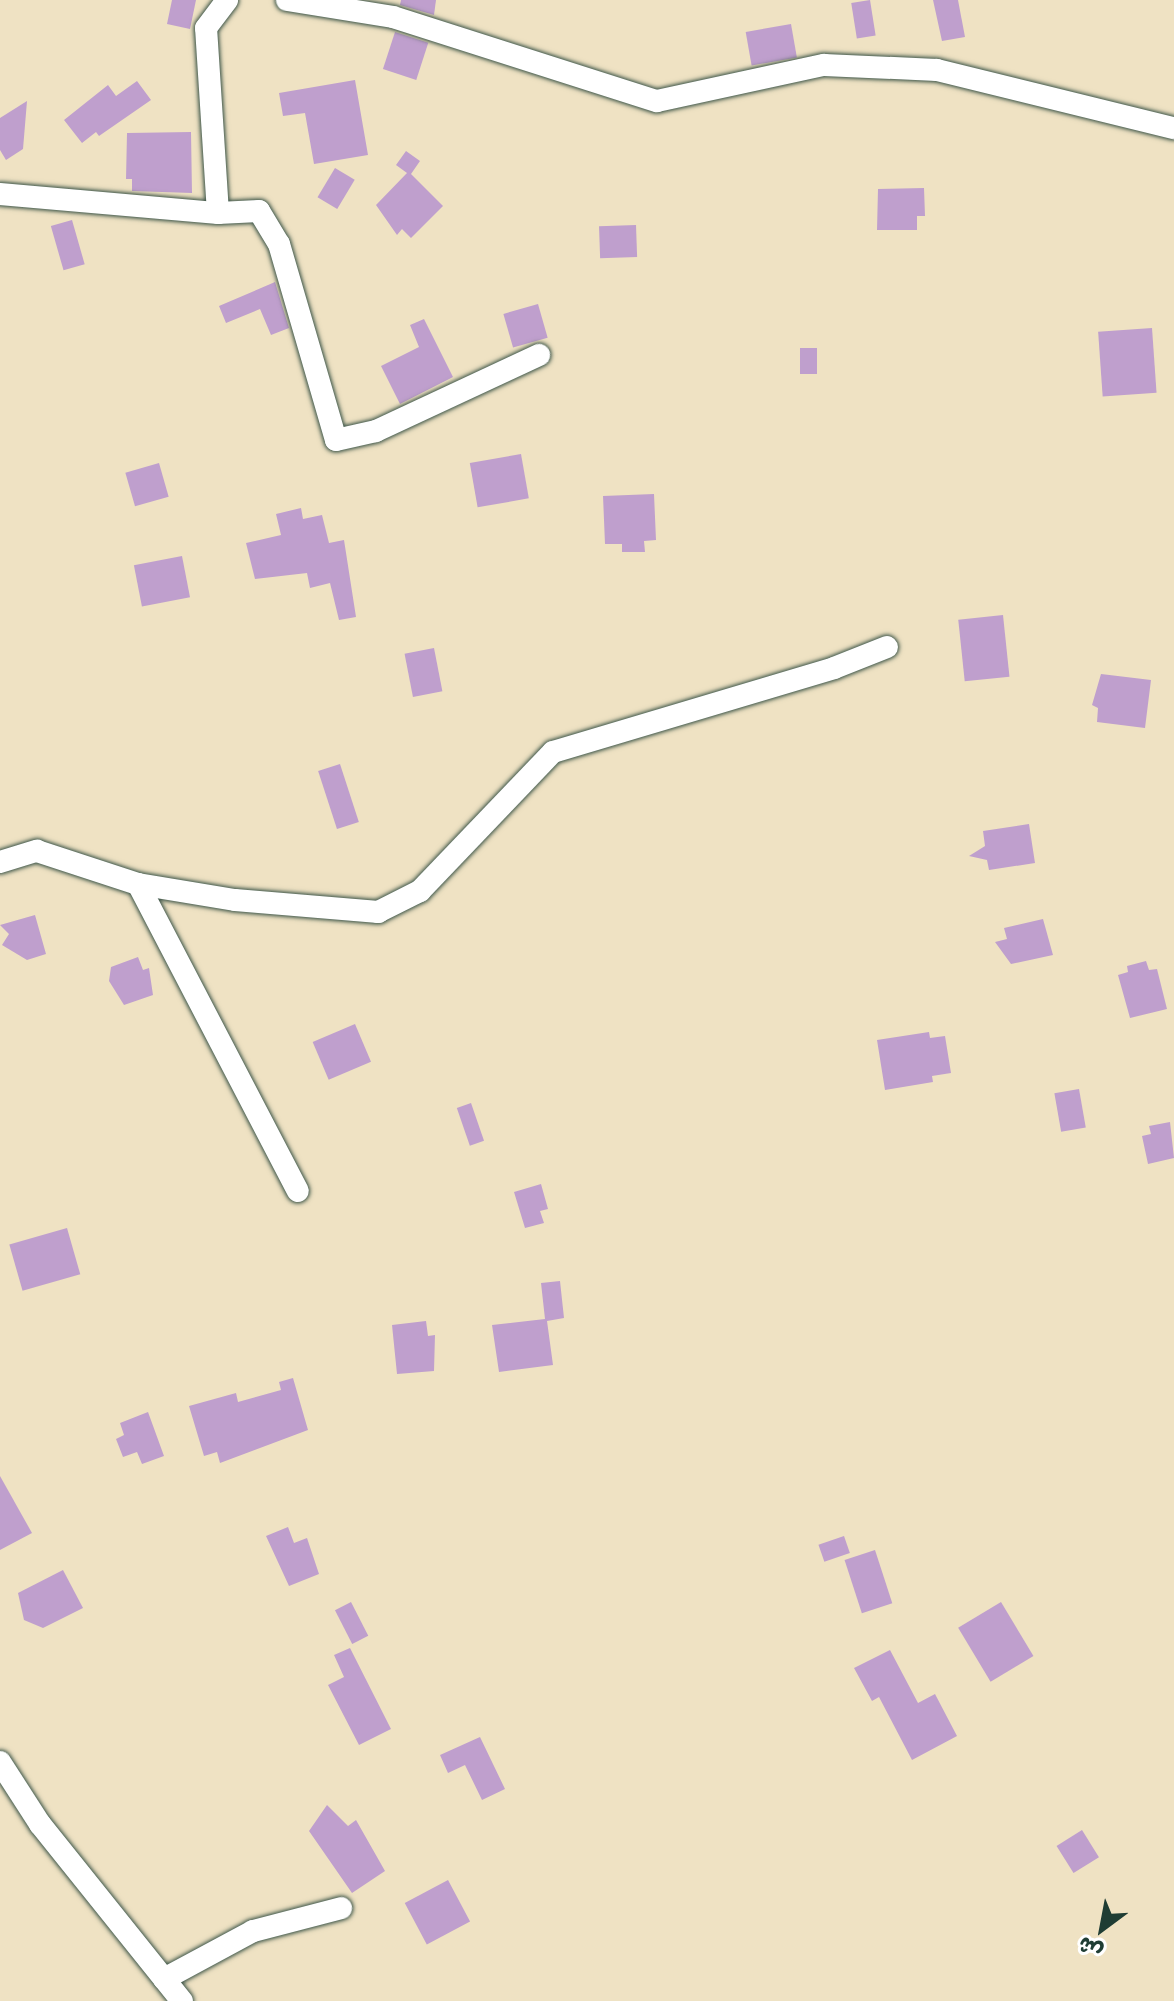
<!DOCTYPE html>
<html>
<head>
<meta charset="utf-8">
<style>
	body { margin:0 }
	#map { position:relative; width:1174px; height:2001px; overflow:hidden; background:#efe2c3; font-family:"Playpen Sans","Playpen Sans Arabic",sans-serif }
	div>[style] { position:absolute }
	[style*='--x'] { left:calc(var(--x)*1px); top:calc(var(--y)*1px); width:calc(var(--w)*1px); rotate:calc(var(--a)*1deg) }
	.building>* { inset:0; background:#bf9fcd; transform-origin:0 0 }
	.roads { filter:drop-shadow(0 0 2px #3e5649) drop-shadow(0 0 2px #3e5649) }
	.street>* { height:22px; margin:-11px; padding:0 11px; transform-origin:11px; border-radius:11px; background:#fff }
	span { translate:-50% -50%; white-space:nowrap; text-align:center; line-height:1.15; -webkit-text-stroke:6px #fff; paint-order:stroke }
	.north { position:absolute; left:1062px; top:1889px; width:80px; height:80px; -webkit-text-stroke:6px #fff; paint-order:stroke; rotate:212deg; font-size:22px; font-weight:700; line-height:32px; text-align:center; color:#1f3d34 }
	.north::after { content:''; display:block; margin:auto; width:28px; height:36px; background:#1f3d34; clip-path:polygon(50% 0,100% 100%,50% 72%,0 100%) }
</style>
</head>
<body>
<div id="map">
	<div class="building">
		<i style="clip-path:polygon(172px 0,196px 0,190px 29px,167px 24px)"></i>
		<i style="clip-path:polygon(401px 0,436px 0,434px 15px,400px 5px)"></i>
		<i style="left:870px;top:0;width:36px;height:19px;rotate:81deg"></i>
		<i style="clip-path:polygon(933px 0,958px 0,965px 37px,942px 41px)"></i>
		<i style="left:791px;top:24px;width:34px;height:46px;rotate:80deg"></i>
		<i style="left:395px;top:32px;width:35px;height:39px;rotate:18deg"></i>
		<i style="clip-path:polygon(355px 80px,368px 155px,314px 164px,305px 113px,283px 116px,279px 93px)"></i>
		<i style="clip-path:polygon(137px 81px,151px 100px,99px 136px,96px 132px,82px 143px,64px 120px,108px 85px,116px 96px)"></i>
		<i style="clip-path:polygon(27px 101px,23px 149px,6px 160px,0 150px,0 118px)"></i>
		<i style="clip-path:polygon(191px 132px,192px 193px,132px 191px,132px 179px,126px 179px,127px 133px)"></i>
		<i style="clip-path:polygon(406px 151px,420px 161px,411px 174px,443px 206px,411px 238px,402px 229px,397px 235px,376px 205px,407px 173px,396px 165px)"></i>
		<i style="left:335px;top:168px;width:23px;height:34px;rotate:31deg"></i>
		<i style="clip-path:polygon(924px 188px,925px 216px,917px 216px,917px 230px,877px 230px,878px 189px)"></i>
		<i style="left:72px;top:220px;width:46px;height:22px;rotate:74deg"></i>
		<i style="left:636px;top:225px;width:32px;height:37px;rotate:88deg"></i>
		<i style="clip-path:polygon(275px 282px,289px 328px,271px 335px,260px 309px,226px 323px,219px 306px)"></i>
		<i style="left:538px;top:304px;width:35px;height:36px;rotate:74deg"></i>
		<i style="clip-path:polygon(424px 319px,453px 377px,400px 404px,381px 366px,419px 347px,410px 325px)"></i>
		<i style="left:1152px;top:328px;width:65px;height:54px;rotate:86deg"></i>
		<i style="left:817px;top:348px;width:26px;height:17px;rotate:90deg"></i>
		<i style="left:521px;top:454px;width:45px;height:52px;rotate:80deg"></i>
		<i style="left:159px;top:463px;width:35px;height:35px;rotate:74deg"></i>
		<i style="clip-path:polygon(654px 494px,656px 540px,644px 541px,645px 552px,622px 552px,622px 544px,605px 544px,603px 496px)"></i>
		<i style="clip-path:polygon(301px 508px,303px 519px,322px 515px,329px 543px,344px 540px,356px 617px,339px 620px,330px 583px,310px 588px,307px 573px,255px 579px,246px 543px,281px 535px,276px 514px)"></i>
		<i style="left:182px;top:556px;width:42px;height:49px;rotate:79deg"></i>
		<i style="left:1003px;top:615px;width:62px;height:45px;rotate:84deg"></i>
		<i style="left:434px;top:648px;width:44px;height:30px;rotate:79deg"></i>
		<i style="clip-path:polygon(1101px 674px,1151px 680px,1145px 728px,1097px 722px,1098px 708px,1092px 705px)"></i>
		<i style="left:340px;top:764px;width:61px;height:23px;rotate:72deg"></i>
		<i style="clip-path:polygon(1029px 824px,1035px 863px,989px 870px,987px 860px,969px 856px,985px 846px,983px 831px)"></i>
		<i style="clip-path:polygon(35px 915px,46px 954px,27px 960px,2px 945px,9px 934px,0 925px)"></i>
		<i style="clip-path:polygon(1043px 919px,1053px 955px,1011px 964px,995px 942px,1007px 939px,1004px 928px)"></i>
		<i style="clip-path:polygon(138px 957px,143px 970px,149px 968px,153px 995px,124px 1005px,109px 981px,111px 967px)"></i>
		<i style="clip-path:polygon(1146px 961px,1149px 970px,1157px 969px,1167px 1009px,1130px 1018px,1118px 975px,1128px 972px,1127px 966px)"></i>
		<i style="left:355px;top:1024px;width:41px;height:46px;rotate:67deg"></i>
		<i style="clip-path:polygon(929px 1032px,930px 1038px,945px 1036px,951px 1073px,932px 1076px,933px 1082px,885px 1090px,877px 1040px)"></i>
		<i style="left:1079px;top:1089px;width:39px;height:25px;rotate:80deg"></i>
		<i style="left:471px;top:1103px;width:40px;height:15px;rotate:71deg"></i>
		<i style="clip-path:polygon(1170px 1122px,1174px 1158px,1148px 1164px,1142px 1136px,1151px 1134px,1149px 1126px)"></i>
		<i style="clip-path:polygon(541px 1184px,548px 1209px,540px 1211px,544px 1223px,525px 1228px,514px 1192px)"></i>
		<i style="left:67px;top:1228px;width:48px;height:60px;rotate:74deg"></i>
		<i style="clip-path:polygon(560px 1281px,564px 1318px,547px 1321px,553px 1365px,499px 1372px,492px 1325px,545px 1319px,541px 1283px)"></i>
		<i style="clip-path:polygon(426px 1321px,428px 1336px,435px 1335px,434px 1371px,397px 1374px,392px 1325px)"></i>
		<i style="clip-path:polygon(293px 1378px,308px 1430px,220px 1463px,217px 1452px,204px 1456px,189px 1406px,236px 1393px,238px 1402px,281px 1390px,279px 1382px)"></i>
		<i style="clip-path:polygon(148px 1412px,164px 1456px,142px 1464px,137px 1452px,123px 1457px,116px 1439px,124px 1435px,120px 1423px)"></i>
		<i style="clip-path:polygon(0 1476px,32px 1533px,0 1550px)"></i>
		<i style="clip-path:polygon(288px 1527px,294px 1543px,307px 1538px,319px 1574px,289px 1586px,266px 1536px)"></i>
		<i style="left:844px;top:1536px;width:18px;height:27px;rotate:71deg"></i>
		<i style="left:875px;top:1550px;width:56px;height:32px;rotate:72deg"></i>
		<i style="clip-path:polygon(63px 1570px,83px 1608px,43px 1628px,24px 1620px,18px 1593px)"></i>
		<i style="left:351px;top:1602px;width:38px;height:18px;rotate:63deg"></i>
		<i style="left:1001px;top:1602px;width:63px;height:50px;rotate:59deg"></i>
		<i style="clip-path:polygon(350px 1648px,391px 1729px,359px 1745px,328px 1685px,344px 1677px,334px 1655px)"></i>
		<i style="clip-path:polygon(890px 1650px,918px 1703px,935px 1694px,957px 1736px,912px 1760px,879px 1697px,872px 1701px,854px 1668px)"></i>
		<i style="clip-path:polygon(480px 1737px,505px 1789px,482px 1800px,465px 1765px,448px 1773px,440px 1755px)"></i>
		<i style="clip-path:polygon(327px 1805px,348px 1826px,356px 1820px,385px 1871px,352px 1893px,309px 1831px)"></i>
		<i style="left:1082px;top:1830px;width:32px;height:30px;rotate:58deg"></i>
		<i style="left:448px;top:1880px;width:47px;height:49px;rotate:62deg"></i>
	</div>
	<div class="roads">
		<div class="street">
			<i style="--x:287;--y:0;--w:107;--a:9.1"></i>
			<i style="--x:393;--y:17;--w:277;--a:17.7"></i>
			<i style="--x:657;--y:101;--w:171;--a:-12.2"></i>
			<i style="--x:824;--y:65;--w:113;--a:2.5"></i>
			<i style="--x:937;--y:70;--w:244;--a:13.8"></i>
			<i style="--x:0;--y:194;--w:219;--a:5"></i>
			<i style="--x:218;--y:213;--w:41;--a:-2.8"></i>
			<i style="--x:259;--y:211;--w:39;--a:59"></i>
			<i style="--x:279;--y:244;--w:204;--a:73.8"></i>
			<i style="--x:336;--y:440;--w:41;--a:-12.7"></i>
			<i style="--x:376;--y:431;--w:180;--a:-25"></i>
			<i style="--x:218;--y:213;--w:185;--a:-93.7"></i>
			<i style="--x:206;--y:28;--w:35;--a:-53"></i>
			<i style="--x:0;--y:862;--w:39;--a:-17"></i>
			<i style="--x:37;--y:851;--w:106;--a:18.1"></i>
			<i style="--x:138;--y:884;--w:346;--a:62.5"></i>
			<i style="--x:138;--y:884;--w:98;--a:9.4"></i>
			<i style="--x:235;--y:900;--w:144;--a:4.8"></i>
			<i style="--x:378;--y:912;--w:47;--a:-26.6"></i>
			<i style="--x:420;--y:891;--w:192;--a:-46.3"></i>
			<i style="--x:553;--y:752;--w:293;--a:-16.6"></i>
			<i style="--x:834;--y:668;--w:57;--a:-21.6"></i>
			<i style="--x:0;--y:1762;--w:74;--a:57.2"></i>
			<i style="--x:40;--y:1824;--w:227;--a:51.3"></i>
			<i style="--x:164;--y:1979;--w:101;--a:-28.3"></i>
			<i style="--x:253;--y:1931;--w:91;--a:-14.6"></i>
		</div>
	</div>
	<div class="north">ش</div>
</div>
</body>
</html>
